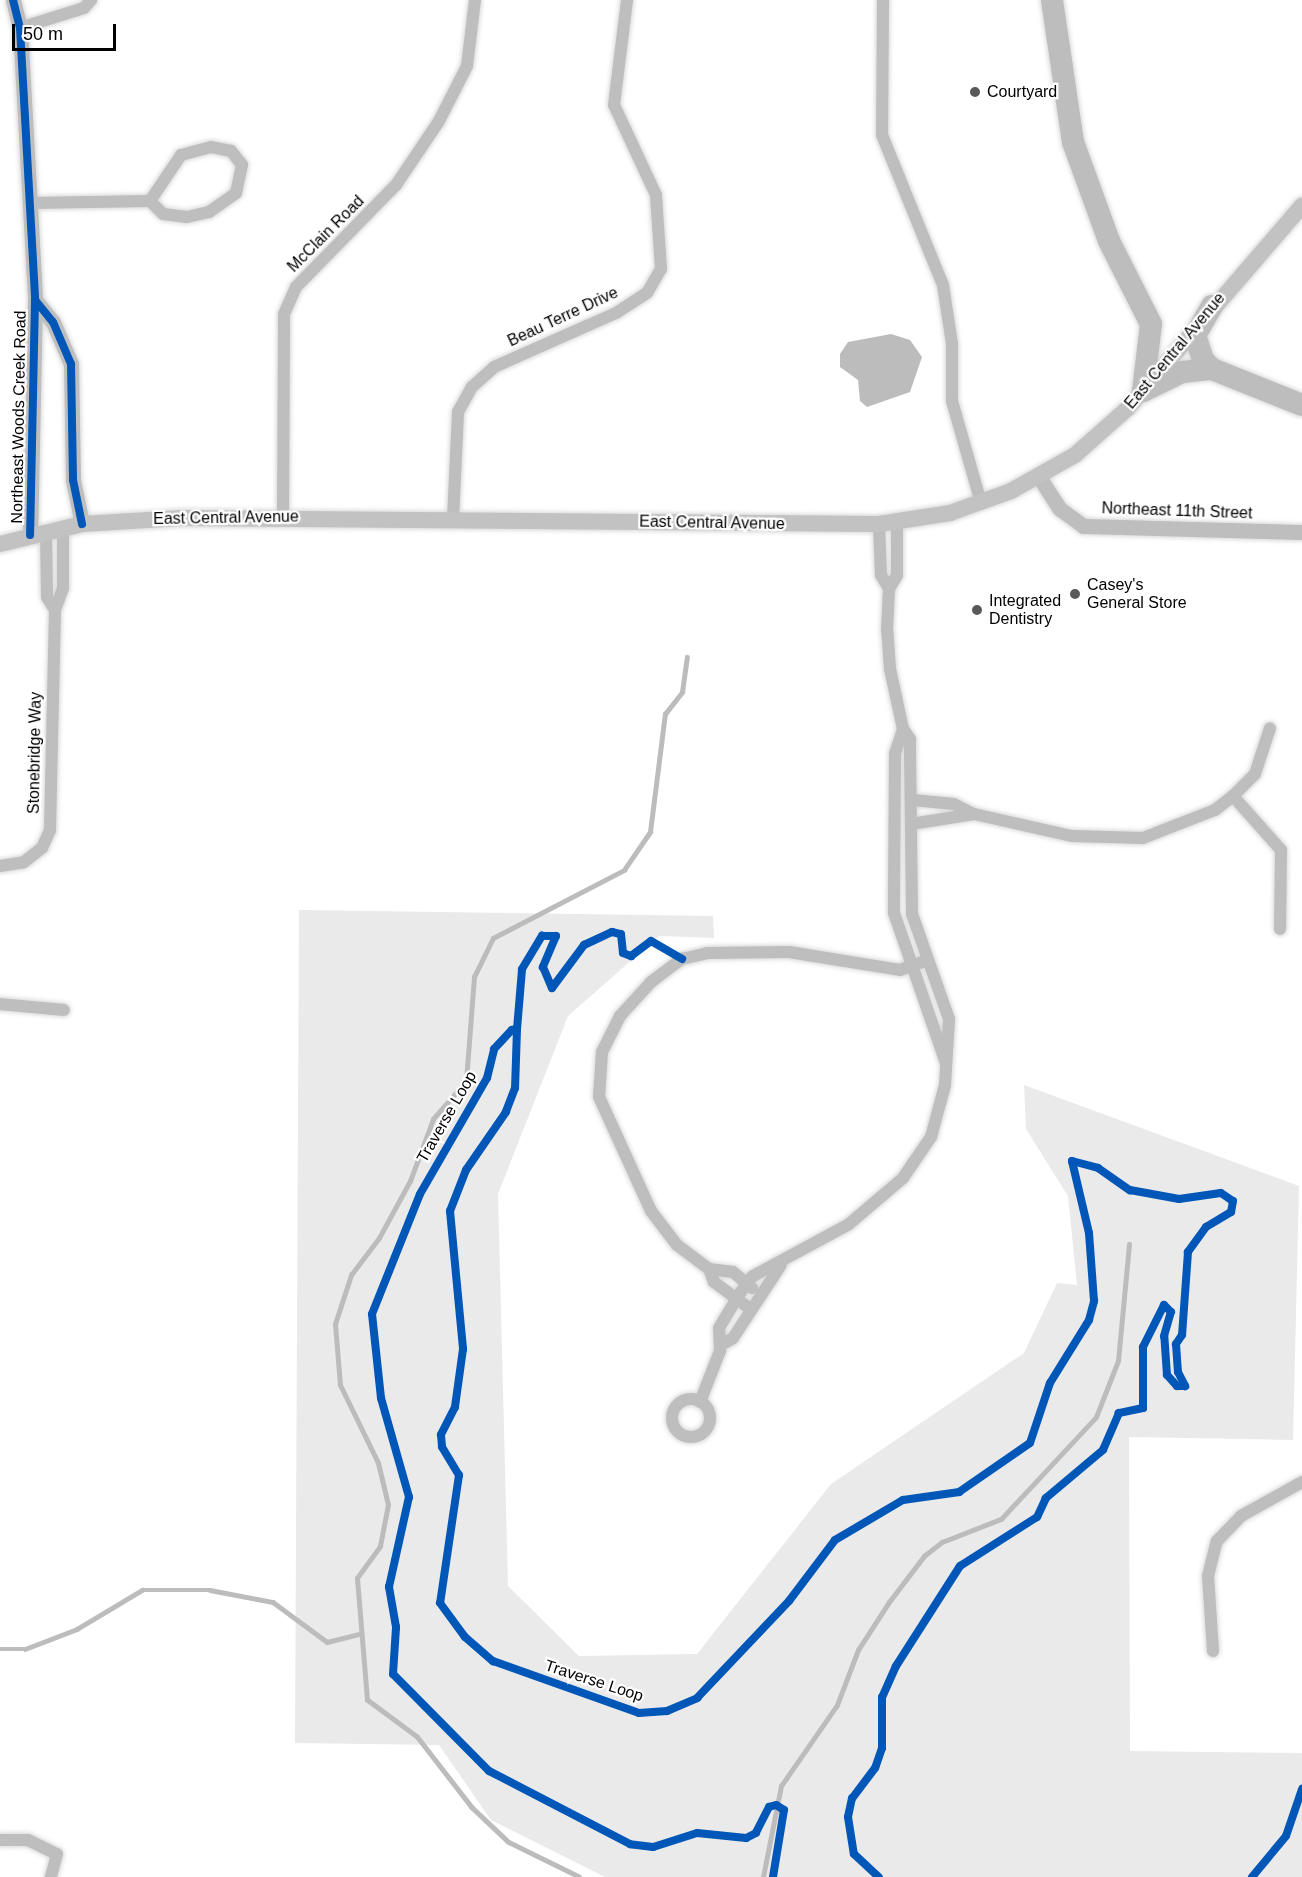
<!DOCTYPE html>
<html>
<head>
<meta charset="utf-8">
<style>
	body { margin:0 }
	#map { position:relative; width:1302px; height:1877px; overflow:hidden; background:#fff; font-family:Arial,sans-serif }
	div>[style] { position:absolute }
	[style*='--x'] { left:calc(var(--x)*1px); top:calc(var(--y)*1px); width:calc(var(--w)*1px); rotate:calc(var(--a)*1deg) }
	.green>* { inset:0; background:#eaeaea }
	.water>* { inset:0; background:#bcbcbc }
	.stream>* { height:4.5px; margin:-2.25px; padding:0 2.25px; transform-origin:2.25px; border-radius:2.25px; background:#bcbcbc }
	.roads { filter:drop-shadow(0 0 2px #dbdbdb) drop-shadow(0 0 2px #dbdbdb) }
	.minor>* { height:12px; margin:-6px; padding:0 6px; transform-origin:6px; border-radius:6px; background:#bebebe }
	.minor>.ring { margin:-6px; padding:0; box-sizing:content-box; background:none; border:12px solid #bebebe; border-radius:50% }
	.tertiary>* { height:15px; margin:-7.5px; padding:0 7.5px; transform-origin:7.5px; border-radius:7.5px; background:#bebebe }
	.secondary>* { height:16px; margin:-8px; padding:0 8px; transform-origin:8px; border-radius:8px; background:#c2c2c2 }
	.motorway>* { height:22px; margin:-11px; padding:0 11px; transform-origin:11px; border-radius:11px; background:#bdbdbd }
	.cycleway>* { height:8px; margin:-4px; padding:0 4px; transform-origin:4px; border-radius:4px; background:#0057b8 }
	.dots>* { width:16px; height:16px; translate:-50% -50%; box-sizing:border-box; border:3px solid #fff; border-radius:50% }
	span { translate:-50% -50%; white-space:nowrap; text-align:center; line-height:1.15; -webkit-text-stroke:4.5px #fff; paint-order:stroke }
	.poi-label { font-size:16px; color:#000 }
	.left { translate:0 -50%; text-align:left }
	.street-label { font-size:16px; color:#000 }
	.scale { position:absolute; left:12px; top:24px; width:104px; height:27px; box-sizing:border-box; border:3px solid #000; border-top:0; padding-left:8px; font-size:18px; line-height:21px; white-space:nowrap; color:#000; -webkit-text-stroke:4px #fff; paint-order:stroke }
</style>
</head>
<body>
<div id="map">
	<div class="green">
		<i style="clip-path:polygon(299px 910px,713px 916px,714px 938px,659px 936px,568px 1016px,498px 1194px,508px 1586px,579px 1656px,697px 1654px,831px 1484px,1024px 1353px,1057px 1283px,1077px 1285px,1068px 1196px,1026px 1129px,1024px 1085px,1299px 1186px,1293px 1440px,1129px 1437px,1130px 1751px,1302px 1753px,1302px 1877px,605px 1877px,491px 1820px,439px 1745px,295px 1743px)"></i>
	</div>
	<div class="water">
		<i style="clip-path:polygon(891px 334px,910px 340px,922px 357px,910px 392px,867px 407px,860px 401px,858px 380px,840px 367px,840px 354px,848px 342px)"></i>
	</div>
	<div class="stream">
		<i style="--x:0;--y:1649;--w:25;--a:0"></i>
		<i style="--x:25;--y:1649;--w:56;--a:-21"></i>
		<i style="--x:77;--y:1629;--w:76;--a:-31"></i>
		<i style="--x:142;--y:1590;--w:68;--a:0"></i>
		<i style="--x:210;--y:1590;--w:64;--a:10.8"></i>
		<i style="--x:273;--y:1602;--w:67;--a:36.5"></i>
		<i style="--x:327;--y:1642;--w:34;--a:-14"></i>
		<i style="--x:579;--y:1877;--w:79;--a:-153.8"></i>
		<i style="--x:508;--y:1842;--w:50;--a:-136.6"></i>
		<i style="--x:472;--y:1808;--w:90;--a:-127.8"></i>
		<i style="--x:417;--y:1737;--w:62;--a:-143.5"></i>
		<i style="--x:367;--y:1700;--w:122;--a:-94.7"></i>
		<i style="--x:357;--y:1578;--w:39;--a:-54"></i>
		<i style="--x:380;--y:1546;--w:42;--a:-79"></i>
		<i style="--x:388;--y:1505;--w:43;--a:-103.4"></i>
		<i style="--x:378;--y:1463;--w:87;--a:-116"></i>
		<i style="--x:340;--y:1385;--w:61;--a:-94.7"></i>
		<i style="--x:335;--y:1324;--w:52;--a:-71.9"></i>
		<i style="--x:351;--y:1275;--w:46;--a:-52.9"></i>
		<i style="--x:379;--y:1238;--w:65;--a:-61.5"></i>
		<i style="--x:410;--y:1181;--w:66;--a:-69.6"></i>
		<i style="--x:433;--y:1119;--w:50;--a:-49"></i>
		<i style="--x:466;--y:1081;--w:104;--a:-85.6"></i>
		<i style="--x:474;--y:977;--w:43;--a:-64"></i>
		<i style="--x:493;--y:938;--w:148;--a:-27.4"></i>
		<i style="--x:624;--y:870;--w:46;--a:-55.6"></i>
		<i style="--x:650;--y:832;--w:119;--a:-82.8"></i>
		<i style="--x:665;--y:714;--w:28;--a:-52"></i>
		<i style="--x:682;--y:692;--w:35;--a:-82"></i>
		<i style="--x:763;--y:1877;--w:93;--a:-78.8"></i>
		<i style="--x:781;--y:1786;--w:98;--a:-55.3"></i>
		<i style="--x:837;--y:1705;--w:59;--a:-69.1"></i>
		<i style="--x:858;--y:1650;--w:57;--a:-57.1"></i>
		<i style="--x:889;--y:1602;--w:58;--a:-52.7"></i>
		<i style="--x:924;--y:1556;--w:23;--a:-38"></i>
		<i style="--x:942;--y:1542;--w:63;--a:-21.3"></i>
		<i style="--x:1001;--y:1519;--w:139;--a:-47"></i>
		<i style="--x:1096;--y:1417;--w:60;--a:-68.6"></i>
		<i style="--x:1118;--y:1361;--w:117;--a:-84.6"></i>
	</div>
	<div class="roads">
		<div class="minor">
			<i style="--x:883;--y:0;--w:135;--a:90.4"></i>
			<i style="--x:882;--y:135;--w:162;--a:67.9"></i>
			<i style="--x:943;--y:285;--w:60;--a:81.3"></i>
			<i style="--x:952;--y:344;--w:57;--a:90"></i>
			<i style="--x:952;--y:401;--w:106;--a:74.1"></i>
			<i style="--x:20;--y:28;--w:67;--a:-17.4"></i>
			<i style="--x:84;--y:8;--w:11;--a:-49"></i>
			<i style="--x:31;--y:203;--w:119;--a:-1"></i>
			<i style="--x:150;--y:201;--w:18;--a:45"></i>
			<i style="--x:163;--y:214;--w:24;--a:7"></i>
			<i style="--x:187;--y:217;--w:23;--a:-13"></i>
			<i style="--x:209;--y:212;--w:33;--a:-35"></i>
			<i style="--x:236;--y:193;--w:29;--a:-78"></i>
			<i style="--x:242;--y:165;--w:18;--a:-128"></i>
			<i style="--x:231;--y:151;--w:20;--a:-169"></i>
			<i style="--x:211;--y:147;--w:31;--a:165"></i>
			<i style="--x:181;--y:155;--w:55;--a:124"></i>
			<i style="--x:283;--y:516;--w:202;--a:-89.7"></i>
			<i style="--x:284;--y:314;--w:30;--a:-66"></i>
			<i style="--x:296;--y:287;--w:143;--a:-45.6"></i>
			<i style="--x:396;--y:185;--w:77;--a:-56.1"></i>
			<i style="--x:439;--y:121;--w:62;--a:-63"></i>
			<i style="--x:467;--y:66;--w:66;--a:-83.1"></i>
			<i style="--x:453;--y:519;--w:107;--a:-87.3"></i>
			<i style="--x:458;--y:412;--w:29;--a:-61"></i>
			<i style="--x:472;--y:387;--w:30;--a:-42"></i>
			<i style="--x:494;--y:367;--w:133;--a:-23.9"></i>
			<i style="--x:616;--y:313;--w:37;--a:-33"></i>
			<i style="--x:647;--y:293;--w:28;--a:-60"></i>
			<i style="--x:661;--y:269;--w:74;--a:-93.9"></i>
			<i style="--x:656;--y:195;--w:99;--a:-115"></i>
			<i style="--x:614;--y:105;--w:106;--a:-82.9"></i>
			<i style="--x:879;--y:524;--w:51;--a:87.8"></i>
			<i style="--x:881;--y:575;--w:16;--a:60"></i>
			<i style="--x:46;--y:531;--w:66;--a:89.1"></i>
			<i style="--x:47;--y:597;--w:15;--a:58"></i>
			<i style="--x:903;--y:729;--w:25;--a:108"></i>
			<i style="--x:895;--y:753;--w:160;--a:90.4"></i>
			<i style="--x:894;--y:913;--w:159;--a:70.9"></i>
			<i style="--x:1233;--y:796;--w:72;--a:48.4"></i>
			<i style="--x:1281;--y:850;--w:79;--a:90.7"></i>
			<i style="--x:912;--y:800;--w:42;--a:5.4"></i>
			<i style="--x:954;--y:804;--w:22;--a:27"></i>
			<i style="--x:911;--y:824;--w:64;--a:-9"></i>
			<i style="--x:974;--y:814;--w:100;--a:12.7"></i>
			<i style="--x:1072;--y:836;--w:71;--a:1.6"></i>
			<i style="--x:1143;--y:838;--w:77;--a:-21.3"></i>
			<i style="--x:1215;--y:810;--w:23;--a:-38"></i>
			<i style="--x:1233;--y:796;--w:31;--a:-45"></i>
			<i style="--x:1255;--y:774;--w:48;--a:-71.9"></i>
			<i style="--x:0;--y:866;--w:24;--a:-9"></i>
			<i style="--x:24;--y:862;--w:23;--a:-38"></i>
			<i style="--x:42;--y:848;--w:20;--a:-66"></i>
			<i style="--x:50;--y:830;--w:220;--a:-88.7"></i>
			<i style="--x:55;--y:610;--w:23;--a:-70"></i>
			<i style="--x:63;--y:588;--w:61;--a:-90"></i>
			<i style="--x:0;--y:1004;--w:64;--a:5.4"></i>
			<i style="--x:709;--y:1269;--w:24;--a:7"></i>
			<i style="--x:733;--y:1272;--w:25;--a:40"></i>
			<i style="--x:749;--y:1308;--w:44;--a:-143.4"></i>
			<i style="--x:714;--y:1282;--w:14;--a:-111"></i>
			<i style="--x:709;--y:1269;--w:40;--a:-143"></i>
			<i style="--x:677;--y:1245;--w:43;--a:-127.4"></i>
			<i style="--x:651;--y:1211;--w:125;--a:-114.5"></i>
			<i style="--x:599;--y:1097;--w:45;--a:-86.2"></i>
			<i style="--x:602;--y:1052;--w:40;--a:-63.4"></i>
			<i style="--x:620;--y:1016;--w:46;--a:-47.6"></i>
			<i style="--x:651;--y:982;--w:39;--a:-37"></i>
			<i style="--x:682;--y:959;--w:26;--a:-13"></i>
			<i style="--x:707;--y:953;--w:82;--a:-0.7"></i>
			<i style="--x:789;--y:952;--w:112;--a:9.2"></i>
			<i style="--x:900;--y:970;--w:29;--a:-20"></i>
			<i style="--x:721;--y:1345;--w:14;--a:-30"></i>
			<i style="--x:733;--y:1338;--w:87;--a:-56.7"></i>
			<i class="ring" style="left:672px;top:1399px;width:26px;height:26px"></i>
			<i style="--x:700;--y:1402;--w:55;--a:-68.6"></i>
			<i style="--x:720;--y:1351;--w:23;--a:-92"></i>
			<i style="--x:719;--y:1328;--w:41;--a:-59"></i>
			<i style="--x:740;--y:1293;--w:21;--a:-53"></i>
			<i style="--x:753;--y:1276;--w:109;--a:-28.4"></i>
			<i style="--x:849;--y:1224;--w:71;--a:-40.4"></i>
			<i style="--x:903;--y:1178;--w:50;--a:-55.7"></i>
			<i style="--x:931;--y:1137;--w:54;--a:-74.9"></i>
			<i style="--x:945;--y:1085;--w:66;--a:-86.5"></i>
			<i style="--x:949;--y:1019;--w:111;--a:-109.4"></i>
			<i style="--x:912;--y:914;--w:175;--a:-90.7"></i>
			<i style="--x:910;--y:739;--w:12;--a:-125"></i>
			<i style="--x:903;--y:729;--w:61;--a:-102.2"></i>
			<i style="--x:890;--y:669;--w:39;--a:-94"></i>
			<i style="--x:887;--y:630;--w:41;--a:-87.2"></i>
			<i style="--x:889;--y:589;--w:16;--a:-60"></i>
			<i style="--x:897;--y:575;--w:52;--a:-90"></i>
			<i style="--x:1213;--y:1651;--w:75;--a:-93.8"></i>
			<i style="--x:1208;--y:1576;--w:36;--a:-76"></i>
			<i style="--x:1217;--y:1541;--w:35;--a:-46"></i>
			<i style="--x:1241;--y:1516;--w:70;--a:-29.1"></i>
			<i style="--x:0;--y:1840;--w:28;--a:0"></i>
			<i style="--x:28;--y:1840;--w:32;--a:26"></i>
			<i style="--x:57;--y:1854;--w:24;--a:105"></i>
		</div>
		<div class="tertiary">
			<i style="--x:13;--y:0;--w:29;--a:76"></i>
			<i style="--x:20;--y:28;--w:272;--a:86.8"></i>
			<i style="--x:35;--y:300;--w:235;--a:91.2"></i>
			<i style="--x:35;--y:300;--w:28;--a:51"></i>
			<i style="--x:53;--y:322;--w:46;--a:66.8"></i>
			<i style="--x:71;--y:364;--w:116;--a:89"></i>
			<i style="--x:73;--y:480;--w:45;--a:78.4"></i>
			<i style="--x:1039;--y:477;--w:38;--a:57"></i>
			<i style="--x:1060;--y:509;--w:29;--a:36"></i>
			<i style="--x:1083;--y:526;--w:219;--a:1.6"></i>
		</div>
		<div class="secondary">
			<i style="--x:0;--y:544;--w:84;--a:-13.7"></i>
			<i style="--x:82;--y:524;--w:100;--a:-3.4"></i>
			<i style="--x:182;--y:518;--w:697;--a:0.49"></i>
			<i style="--x:879;--y:524;--w:72;--a:-8.8"></i>
			<i style="--x:950;--y:513;--w:65;--a:-19.8"></i>
			<i style="--x:1011;--y:491;--w:73;--a:-29.4"></i>
			<i style="--x:1075;--y:455;--w:71;--a:-41.6"></i>
			<i style="--x:1128;--y:408;--w:267;--a:-49.3"></i>
		</div>
		<div class="motorway">
			<i style="--x:1052;--y:0;--w:144;--a:81.6"></i>
			<i style="--x:1073;--y:142;--w:105;--a:70"></i>
			<i style="--x:1109;--y:241;--w:93;--a:63.2"></i>
			<i style="--x:1151;--y:324;--w:67;--a:96.8"></i>
			<i style="--x:1212;--y:306;--w:34;--a:120"></i>
			<i style="--x:1195;--y:335;--w:26;--a:72"></i>
			<i style="--x:1203;--y:360;--w:13;--a:45"></i>
			<i style="--x:1212;--y:369;--w:97;--a:21.8"></i>
			<i style="--x:1143;--y:391;--w:43;--a:-26"></i>
			<i style="--x:1182;--y:372;--w:30;--a:-6"></i>
		</div>
	</div>
	<div class="cycleway">
		<i style="--x:13;--y:0;--w:29;--a:76"></i>
		<i style="--x:20;--y:28;--w:272;--a:86.8"></i>
		<i style="--x:35;--y:300;--w:235;--a:91.2"></i>
		<i style="--x:35;--y:300;--w:28;--a:51"></i>
		<i style="--x:53;--y:322;--w:46;--a:66.8"></i>
		<i style="--x:71;--y:364;--w:116;--a:89"></i>
		<i style="--x:73;--y:480;--w:45;--a:78.4"></i>
		<i style="--x:517;--y:1029;--w:60;--a:-85.2"></i>
		<i style="--x:522;--y:969;--w:39;--a:-59"></i>
		<i style="--x:542;--y:936;--w:14;--a:0"></i>
		<i style="--x:556;--y:936;--w:34;--a:113"></i>
		<i style="--x:543;--y:967;--w:23;--a:67"></i>
		<i style="--x:552;--y:988;--w:54;--a:-53.3"></i>
		<i style="--x:584;--y:945;--w:31;--a:-25"></i>
		<i style="--x:612;--y:932;--w:9;--a:13"></i>
		<i style="--x:621;--y:934;--w:19;--a:84"></i>
		<i style="--x:623;--y:953;--w:9;--a:21"></i>
		<i style="--x:631;--y:956;--w:25;--a:-37"></i>
		<i style="--x:651;--y:941;--w:36;--a:30"></i>
		<i style="--x:773;--y:1877;--w:68;--a:-80.7"></i>
		<i style="--x:784;--y:1810;--w:9;--a:-148"></i>
		<i style="--x:776;--y:1805;--w:7;--a:164"></i>
		<i style="--x:769;--y:1807;--w:29;--a:117"></i>
		<i style="--x:756;--y:1833;--w:11;--a:153"></i>
		<i style="--x:746;--y:1838;--w:49;--a:-174.2"></i>
		<i style="--x:697;--y:1833;--w:46;--a:162.3"></i>
		<i style="--x:653;--y:1847;--w:23;--a:-173"></i>
		<i style="--x:630;--y:1844;--w:159;--a:-152.6"></i>
		<i style="--x:489;--y:1771;--w:136;--a:-134.7"></i>
		<i style="--x:393;--y:1674;--w:47;--a:-86.3"></i>
		<i style="--x:396;--y:1627;--w:41;--a:-99.9"></i>
		<i style="--x:389;--y:1587;--w:92;--a:-77.5"></i>
		<i style="--x:409;--y:1497;--w:103;--a:-105.8"></i>
		<i style="--x:381;--y:1398;--w:84;--a:-96.1"></i>
		<i style="--x:372;--y:1314;--w:129;--a:-68.2"></i>
		<i style="--x:420;--y:1194;--w:134;--a:-60"></i>
		<i style="--x:487;--y:1078;--w:30;--a:-76"></i>
		<i style="--x:494;--y:1049;--w:26;--a:-47"></i>
		<i style="--x:512;--y:1030;--w:5;--a:-11"></i>
		<i style="--x:517;--y:1029;--w:59;--a:91.9"></i>
		<i style="--x:515;--y:1088;--w:26;--a:111"></i>
		<i style="--x:506;--y:1112;--w:70;--a:124.6"></i>
		<i style="--x:466;--y:1170;--w:44;--a:111.3"></i>
		<i style="--x:450;--y:1211;--w:139;--a:84.6"></i>
		<i style="--x:463;--y:1349;--w:59;--a:97.9"></i>
		<i style="--x:455;--y:1407;--w:31;--a:117"></i>
		<i style="--x:441;--y:1435;--w:12;--a:85"></i>
		<i style="--x:442;--y:1447;--w:33;--a:59"></i>
		<i style="--x:459;--y:1475;--w:129;--a:98.4"></i>
		<i style="--x:440;--y:1603;--w:42;--a:53.7"></i>
		<i style="--x:465;--y:1637;--w:37;--a:41"></i>
		<i style="--x:493;--y:1661;--w:155;--a:19.6"></i>
		<i style="--x:639;--y:1713;--w:28;--a:-4"></i>
		<i style="--x:667;--y:1711;--w:33;--a:-23"></i>
		<i style="--x:697;--y:1698;--w:134;--a:-46.5"></i>
		<i style="--x:789;--y:1601;--w:76;--a:-53"></i>
		<i style="--x:835;--y:1540;--w:79;--a:-30.5"></i>
		<i style="--x:903;--y:1500;--w:57;--a:-8.1"></i>
		<i style="--x:959;--y:1492;--w:86;--a:-34.6"></i>
		<i style="--x:1030;--y:1443;--w:63;--a:-71.6"></i>
		<i style="--x:1050;--y:1383;--w:74;--a:-58.2"></i>
		<i style="--x:1089;--y:1320;--w:20;--a:-75"></i>
		<i style="--x:1094;--y:1301;--w:68;--a:-94.2"></i>
		<i style="--x:1089;--y:1233;--w:74;--a:-103.3"></i>
		<i style="--x:1072;--y:1161;--w:27;--a:15"></i>
		<i style="--x:1098;--y:1168;--w:39;--a:35"></i>
		<i style="--x:1130;--y:1190;--w:50;--a:10.4"></i>
		<i style="--x:1179;--y:1199;--w:42;--a:-8.1"></i>
		<i style="--x:1221;--y:1193;--w:14;--a:34"></i>
		<i style="--x:1233;--y:1201;--w:11;--a:100"></i>
		<i style="--x:1231;--y:1212;--w:29;--a:149"></i>
		<i style="--x:1206;--y:1227;--w:31;--a:126"></i>
		<i style="--x:1188;--y:1252;--w:83;--a:94.1"></i>
		<i style="--x:1182;--y:1335;--w:11;--a:124"></i>
		<i style="--x:1176;--y:1344;--w:28;--a:86"></i>
		<i style="--x:1178;--y:1372;--w:16;--a:63"></i>
		<i style="--x:1185;--y:1386;--w:8;--a:180"></i>
		<i style="--x:1177;--y:1386;--w:15;--a:-132"></i>
		<i style="--x:1167;--y:1375;--w:39;--a:-94"></i>
		<i style="--x:1164;--y:1336;--w:25;--a:-74"></i>
		<i style="--x:1171;--y:1312;--w:10;--a:-135"></i>
		<i style="--x:1164;--y:1305;--w:47;--a:116.6"></i>
		<i style="--x:1143;--y:1347;--w:61;--a:90"></i>
		<i style="--x:1143;--y:1408;--w:25;--a:168"></i>
		<i style="--x:1119;--y:1413;--w:40;--a:113.4"></i>
		<i style="--x:1103;--y:1450;--w:75;--a:139.9"></i>
		<i style="--x:1046;--y:1498;--w:21;--a:115"></i>
		<i style="--x:1037;--y:1517;--w:91;--a:147.5"></i>
		<i style="--x:960;--y:1566;--w:119;--a:122.6"></i>
		<i style="--x:896;--y:1666;--w:34;--a:114"></i>
		<i style="--x:882;--y:1697;--w:51;--a:90"></i>
		<i style="--x:882;--y:1748;--w:21;--a:109"></i>
		<i style="--x:875;--y:1768;--w:38;--a:127"></i>
		<i style="--x:852;--y:1798;--w:19;--a:102"></i>
		<i style="--x:848;--y:1817;--w:37;--a:81"></i>
		<i style="--x:854;--y:1854;--w:34;--a:43"></i>
		<i style="--x:1252;--y:1877;--w:53;--a:-50.3"></i>
		<i style="--x:1286;--y:1836;--w:50;--a:-71.2"></i>
	</div>
	<div class="dots">
		<i style="left:975px;top:92px;background:#595959"></i>
		<i style="left:1075px;top:594px;background:#595959"></i>
		<i style="left:977px;top:610px;background:#595959"></i>
	</div>
	<div class="poi-label">
		<span class="left" style="left:987px;top:92px">Courtyard</span>
		<span class="left" style="left:1087px;top:594px">Casey's<br>General Store</span>
		<span class="left" style="left:989px;top:610px">Integrated<br>Dentistry</span>
	</div>
	<div class="street-label">
		<span style="left:326px;top:234px;rotate:-45deg">McClain Road</span>
		<span style="left:563px;top:317px;rotate:-25deg">Beau Terre Drive</span>
		<span style="left:1175px;top:351px;rotate:-50deg">East Central Avenue</span>
		<span style="left:19px;top:417px;rotate:-89deg">Northeast Woods Creek Road</span>
		<span style="left:1177px;top:511px;rotate:2deg">Northeast 11th Street</span>
		<span style="left:226px;top:518px;rotate:-1deg">East Central Avenue</span>
		<span style="left:712px;top:523px;rotate:1deg">East Central Avenue</span>
		<span style="left:35px;top:753px;rotate:-89deg">Stonebridge Way</span>
		<span style="left:447px;top:1117px;rotate:-60deg">Traverse Loop</span>
		<span style="left:594px;top:1681px;rotate:18deg">Traverse Loop</span>
	</div>
	<div class="scale">50 m</div>
</div>
</body>
</html>
